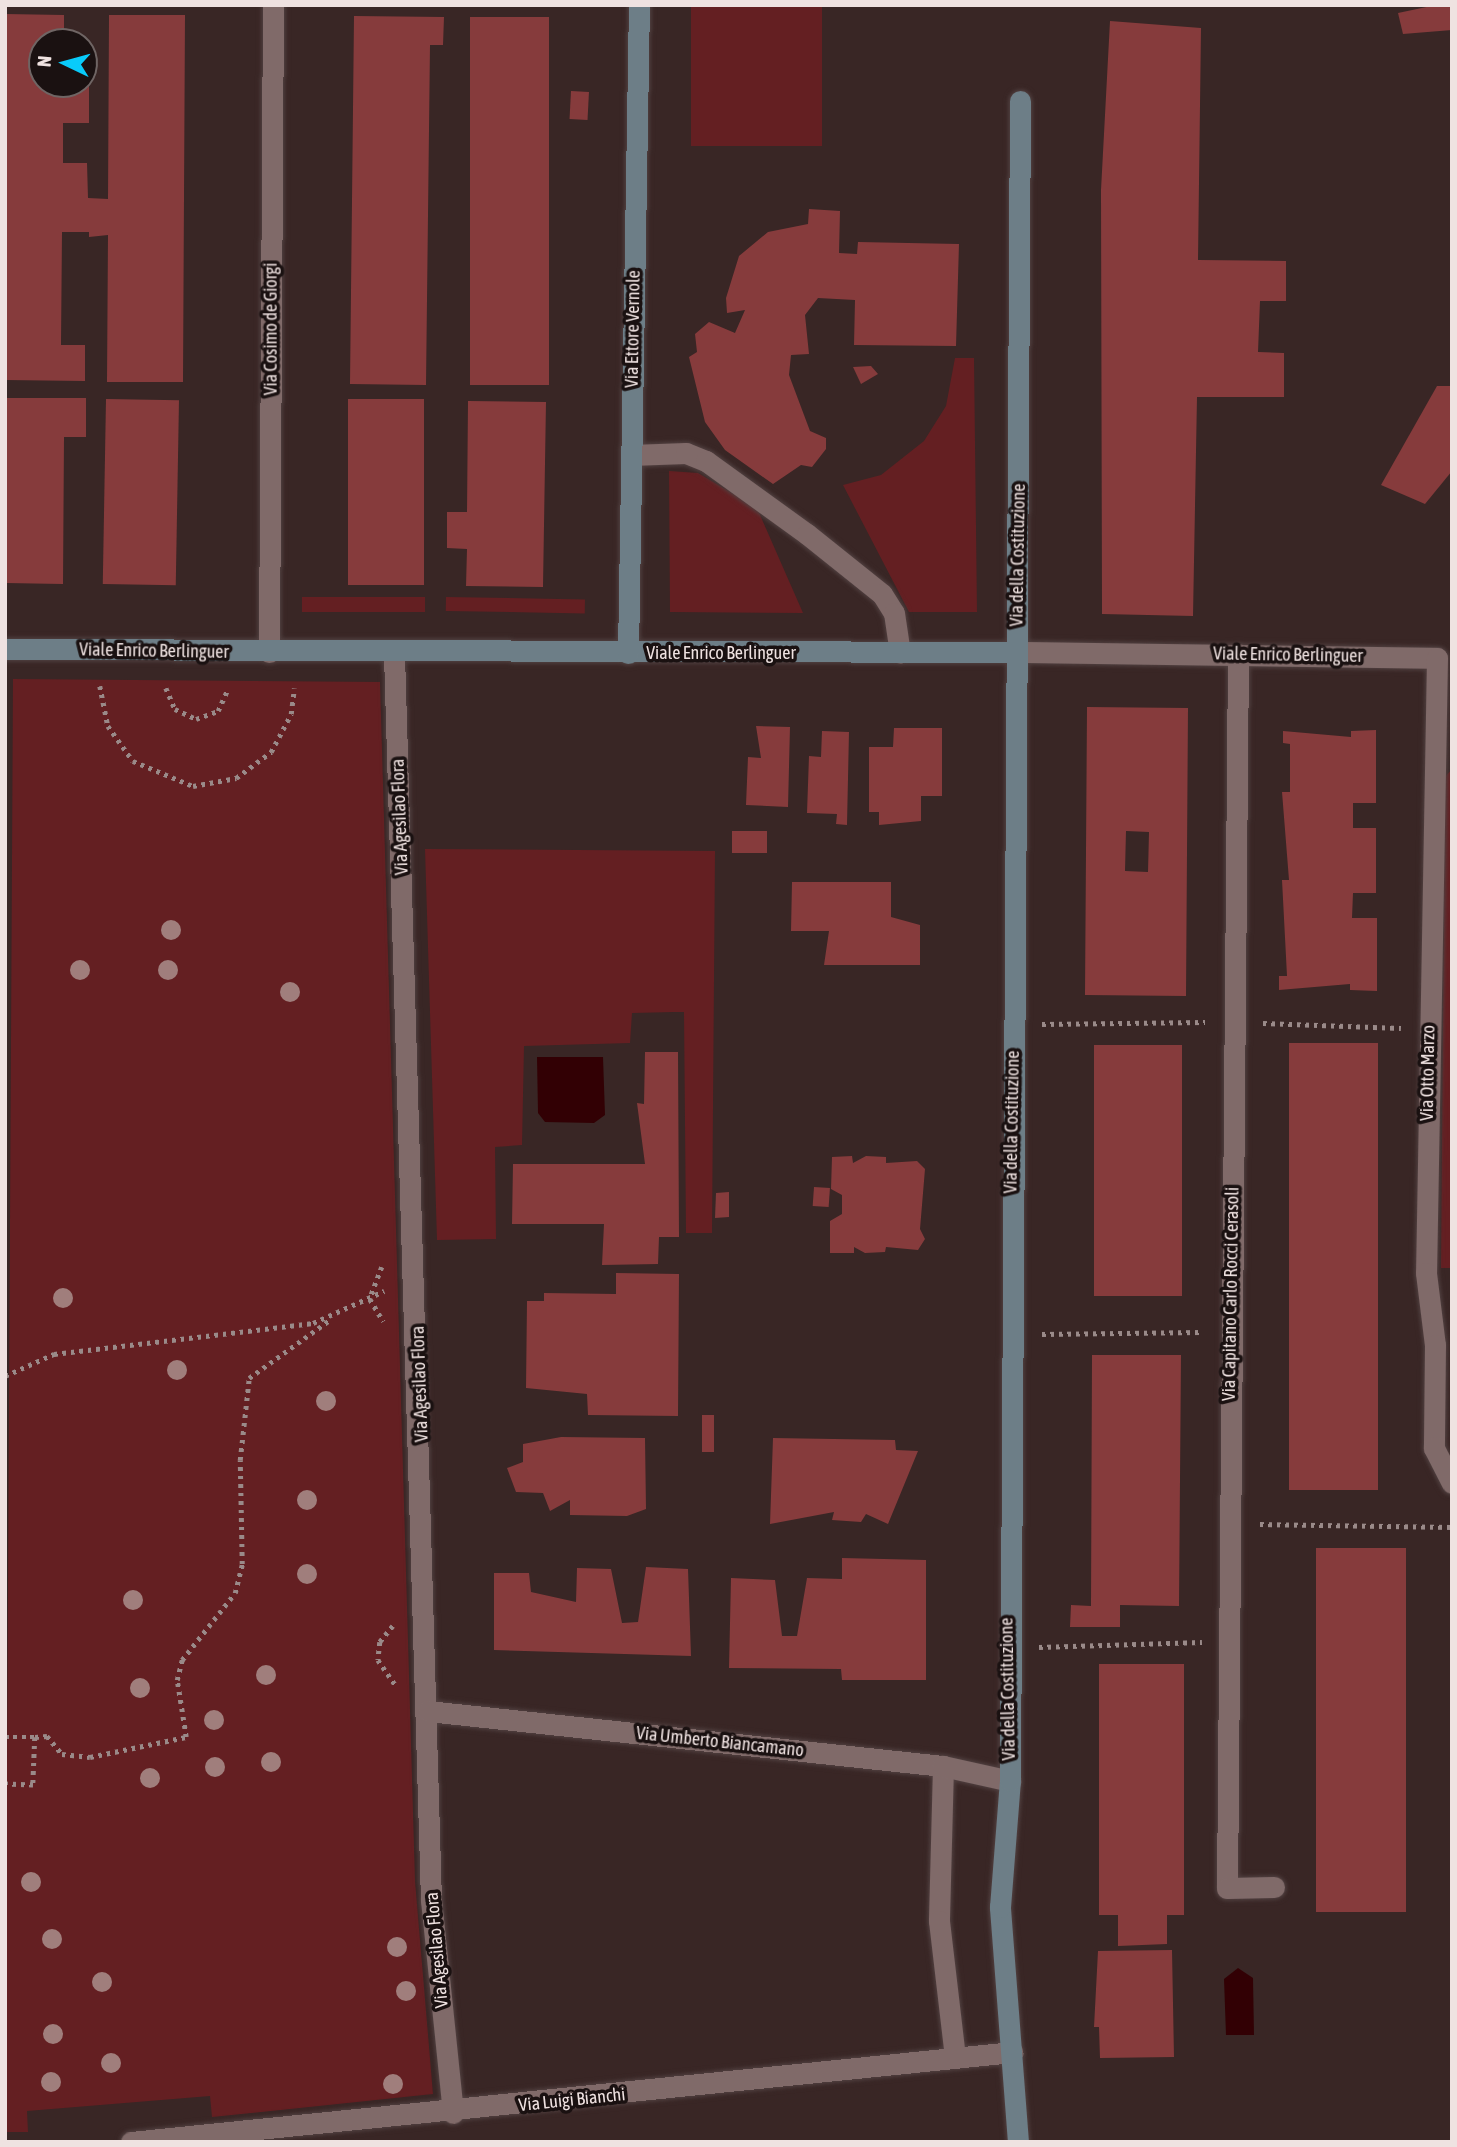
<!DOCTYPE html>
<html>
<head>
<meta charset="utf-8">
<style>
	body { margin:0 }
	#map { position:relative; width:1457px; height:2147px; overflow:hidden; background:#392625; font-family:"Asap Condensed",sans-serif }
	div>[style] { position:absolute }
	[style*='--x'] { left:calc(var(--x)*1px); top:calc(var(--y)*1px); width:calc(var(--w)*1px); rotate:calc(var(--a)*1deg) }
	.green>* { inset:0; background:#641f22; transform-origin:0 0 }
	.water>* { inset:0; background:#320004 }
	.building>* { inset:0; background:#863b3c; transform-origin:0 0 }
	.path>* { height:4.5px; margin-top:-2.25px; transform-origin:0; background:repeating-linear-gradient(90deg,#9a8a89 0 3.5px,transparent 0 8.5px) }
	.roads { filter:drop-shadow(0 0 2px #514141) drop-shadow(0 0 2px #514141) }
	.lane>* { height:21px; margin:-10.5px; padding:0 10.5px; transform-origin:10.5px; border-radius:10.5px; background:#806a69 }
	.street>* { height:21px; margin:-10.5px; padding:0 10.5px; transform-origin:10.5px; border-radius:10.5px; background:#806a69 }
	.secondary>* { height:21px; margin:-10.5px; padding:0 10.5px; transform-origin:10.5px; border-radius:10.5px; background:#6d7e87 }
	.trees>* { width:20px; height:20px; margin:-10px; border-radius:50%; background:#a07e7c }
	span { translate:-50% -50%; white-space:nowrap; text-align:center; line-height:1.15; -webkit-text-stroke:7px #1a1111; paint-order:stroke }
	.street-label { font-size:18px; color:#efe2e1 }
	.frame { position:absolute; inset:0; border:7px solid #efe2e1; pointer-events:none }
	.north { position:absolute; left:28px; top:28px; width:70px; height:70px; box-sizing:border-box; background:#1a1111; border:2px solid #6f6564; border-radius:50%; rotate:275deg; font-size:19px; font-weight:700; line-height:28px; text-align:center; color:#efe2e1 }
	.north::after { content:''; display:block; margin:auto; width:24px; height:32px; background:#09cbfa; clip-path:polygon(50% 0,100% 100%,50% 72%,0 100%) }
</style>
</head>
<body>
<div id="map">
	<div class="green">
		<i style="left:691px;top:5px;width:131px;height:141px"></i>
		<i style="clip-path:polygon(955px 358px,974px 358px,977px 612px,909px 612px,843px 485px,881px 475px,924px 441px,946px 406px)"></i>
		<i style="clip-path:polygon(669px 471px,698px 473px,757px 508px,803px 613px,670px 612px)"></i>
		<i style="left:425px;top:597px;width:15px;height:123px;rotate:90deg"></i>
		<i style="left:446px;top:597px;width:139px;height:14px;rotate:1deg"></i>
		<i style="clip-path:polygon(13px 679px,380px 682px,415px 1881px,433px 2094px,212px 2117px,210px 2096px,27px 2111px,28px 2132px,5px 2132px)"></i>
		<i style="clip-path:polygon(1452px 769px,1452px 1268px,1441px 1268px,1445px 777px)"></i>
		<i style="clip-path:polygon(425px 849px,715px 851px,712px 1233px,686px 1233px,684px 1012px,674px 1012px,632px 1013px,630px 1043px,524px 1046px,522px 1145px,495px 1147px,496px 1239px,437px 1240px)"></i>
	</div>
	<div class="water">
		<i style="clip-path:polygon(537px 1057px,603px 1057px,605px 1115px,594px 1123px,545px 1122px,538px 1113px)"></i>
		<i style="clip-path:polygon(1238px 1968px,1253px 1978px,1254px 2035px,1226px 2035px,1224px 1979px)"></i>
	</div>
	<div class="building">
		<i style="clip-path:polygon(1436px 5px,1452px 5px,1452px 30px,1403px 34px,1398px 13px)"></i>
		<i style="clip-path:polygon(5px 14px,64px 15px,64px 42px,42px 42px,42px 84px,84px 84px,84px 52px,89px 52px,89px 123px,63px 123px,63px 163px,87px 163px,88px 198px,108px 199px,109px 15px,185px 15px,183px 382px,107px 382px,108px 235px,89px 237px,89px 232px,62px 232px,61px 345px,85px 345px,85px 381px,5px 380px)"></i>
		<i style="clip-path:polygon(354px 16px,444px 17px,443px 45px,430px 45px,426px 385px,350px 384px)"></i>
		<i style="left:470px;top:17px;width:79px;height:368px"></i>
		<i style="clip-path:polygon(1110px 21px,1201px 28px,1198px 260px,1286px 261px,1286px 301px,1260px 301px,1258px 352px,1284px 353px,1284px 397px,1197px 397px,1193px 616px,1102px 614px,1101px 190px)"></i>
		<i style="left:571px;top:91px;width:18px;height:28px;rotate:3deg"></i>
		<i style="clip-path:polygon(809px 209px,840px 211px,839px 253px,857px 254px,858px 242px,959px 244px,956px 346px,854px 345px,855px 300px,818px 298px,805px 315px,809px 354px,791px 355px,789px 375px,810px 431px,826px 438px,826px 449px,812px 467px,801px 465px,773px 484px,725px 450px,705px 422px,689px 357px,697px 352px,695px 334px,709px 322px,735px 333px,745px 310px,727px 313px,726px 298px,739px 256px,768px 232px,808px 224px)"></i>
		<i style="clip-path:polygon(871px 366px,878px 374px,861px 384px,853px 367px)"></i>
		<i style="clip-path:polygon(1437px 386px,1452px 386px,1452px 471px,1425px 504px,1381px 485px)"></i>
		<i style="clip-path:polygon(5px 398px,86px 398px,86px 437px,64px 437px,63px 584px,5px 583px)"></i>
		<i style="left:106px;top:399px;width:73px;height:185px;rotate:1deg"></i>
		<i style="left:424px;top:399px;width:186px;height:76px;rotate:90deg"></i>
		<i style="clip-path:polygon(468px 401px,546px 402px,543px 587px,466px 586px,467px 549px,447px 548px,447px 512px,467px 512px)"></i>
		<i style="clip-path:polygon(evenodd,1087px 707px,1188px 708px,1186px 996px,1085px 995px,1087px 707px,1126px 831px,1149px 832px,1148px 872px,1125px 871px,1126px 831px)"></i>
		<i style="clip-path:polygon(756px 726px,790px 727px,788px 807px,746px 805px,748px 757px,761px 758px)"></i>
		<i style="clip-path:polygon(894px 728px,942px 728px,942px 796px,921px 796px,921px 821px,879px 825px,879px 812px,869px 812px,869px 747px,893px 747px)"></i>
		<i style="clip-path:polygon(1376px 730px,1376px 803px,1353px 803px,1353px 828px,1376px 828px,1376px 893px,1353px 893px,1352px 918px,1377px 918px,1377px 991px,1350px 990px,1350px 984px,1279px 990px,1279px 976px,1287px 976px,1282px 880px,1289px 880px,1282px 792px,1290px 792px,1290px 744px,1283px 743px,1283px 731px,1351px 737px,1351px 731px)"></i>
		<i style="clip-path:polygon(822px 731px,849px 732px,847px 825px,836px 824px,837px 814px,807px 813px,809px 756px,821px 757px)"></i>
		<i style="left:732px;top:831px;width:35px;height:22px"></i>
		<i style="clip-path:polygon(792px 882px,891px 882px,891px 917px,920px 925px,920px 965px,824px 965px,829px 931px,791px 931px)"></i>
		<i style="left:1289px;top:1043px;width:89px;height:447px"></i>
		<i style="left:1094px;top:1045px;width:88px;height:251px"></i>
		<i style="clip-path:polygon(645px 1052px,678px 1052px,679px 1237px,659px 1237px,658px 1264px,602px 1265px,604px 1224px,512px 1224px,513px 1164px,645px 1164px,637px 1103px,644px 1104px)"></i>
		<i style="clip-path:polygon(852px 1156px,853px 1163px,866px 1156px,886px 1157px,886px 1163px,917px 1161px,925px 1169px,920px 1229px,925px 1239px,918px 1250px,886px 1247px,885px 1252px,865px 1253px,854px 1247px,854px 1253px,830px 1253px,830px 1221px,842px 1214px,842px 1195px,831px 1189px,832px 1157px)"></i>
		<i style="left:814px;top:1187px;width:16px;height:19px;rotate:4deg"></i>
		<i style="clip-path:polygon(729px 1192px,729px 1217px,715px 1218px,716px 1193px)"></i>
		<i style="clip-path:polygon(616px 1273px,679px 1274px,678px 1416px,588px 1415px,587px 1394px,526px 1388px,527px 1301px,544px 1301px,544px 1293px,616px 1294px)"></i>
		<i style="clip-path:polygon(1092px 1355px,1181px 1355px,1179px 1606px,1120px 1605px,1120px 1627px,1070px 1627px,1071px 1605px,1091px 1606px)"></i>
		<i style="left:714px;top:1415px;width:37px;height:12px;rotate:90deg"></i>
		<i style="clip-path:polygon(561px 1437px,645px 1438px,646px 1509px,627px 1516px,570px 1515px,570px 1500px,550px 1511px,543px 1493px,516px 1492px,507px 1468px,523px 1462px,523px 1444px)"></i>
		<i style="clip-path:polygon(773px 1438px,895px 1440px,896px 1450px,918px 1451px,888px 1524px,866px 1514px,861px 1522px,832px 1520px,834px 1512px,770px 1524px)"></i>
		<i style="left:1316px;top:1548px;width:90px;height:364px"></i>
		<i style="clip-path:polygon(842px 1558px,926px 1560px,926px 1680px,842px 1680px,841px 1669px,729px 1668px,731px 1578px,775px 1580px,782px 1636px,797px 1636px,807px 1578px,842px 1579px)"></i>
		<i style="clip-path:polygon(646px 1567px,688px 1569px,691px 1656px,494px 1650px,494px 1573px,529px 1573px,531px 1592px,576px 1602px,577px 1568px,611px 1569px,622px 1623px,638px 1622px)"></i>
		<i style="clip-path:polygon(1099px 1664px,1184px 1664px,1184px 1915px,1167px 1915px,1167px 1944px,1118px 1946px,1118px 1915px,1099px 1915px)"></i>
		<i style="clip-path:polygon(1172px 1950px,1174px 2057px,1100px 2058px,1099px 2027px,1094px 2027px,1098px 1951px)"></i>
	</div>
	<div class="path">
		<i style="--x:100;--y:686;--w:41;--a:78.7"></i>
		<i style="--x:108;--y:726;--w:43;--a:54.5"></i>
		<i style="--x:133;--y:761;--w:65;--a:22.6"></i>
		<i style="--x:193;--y:786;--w:44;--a:-10.5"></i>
		<i style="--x:236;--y:778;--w:44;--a:-36.6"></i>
		<i style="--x:271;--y:752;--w:43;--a:-62.2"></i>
		<i style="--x:291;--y:714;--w:26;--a:-83"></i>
		<i style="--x:166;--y:688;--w:23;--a:67"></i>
		<i style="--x:175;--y:709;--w:23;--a:25"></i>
		<i style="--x:196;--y:719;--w:23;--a:-20"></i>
		<i style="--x:218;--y:711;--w:24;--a:-66"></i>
		<i style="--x:1263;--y:1023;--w:138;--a:2.1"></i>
		<i style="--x:1042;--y:1024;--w:163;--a:-0.7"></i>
		<i style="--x:382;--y:1267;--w:34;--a:111"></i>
		<i style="--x:370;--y:1299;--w:26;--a:59"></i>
		<i style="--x:1042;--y:1334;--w:160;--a:-0.7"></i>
		<i style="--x:5;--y:1376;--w:54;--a:-24.2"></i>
		<i style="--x:54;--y:1354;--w:261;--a:-6.8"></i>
		<i style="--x:313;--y:1323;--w:78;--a:-24.3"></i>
		<i style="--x:1260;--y:1524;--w:192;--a:0.9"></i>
		<i style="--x:393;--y:1626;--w:21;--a:129"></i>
		<i style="--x:380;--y:1642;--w:18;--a:96"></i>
		<i style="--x:378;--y:1660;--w:32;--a:55"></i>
		<i style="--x:1039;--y:1647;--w:163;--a:-1.8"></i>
		<i style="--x:5;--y:1737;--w:30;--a:0"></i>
		<i style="--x:35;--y:1737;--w:48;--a:92.4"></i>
		<i style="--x:33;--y:1785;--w:28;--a:-178"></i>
		<i style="--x:35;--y:1737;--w:12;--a:-5"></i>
		<i style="--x:47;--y:1736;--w:23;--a:50"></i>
		<i style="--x:62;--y:1754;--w:28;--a:6"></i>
		<i style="--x:90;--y:1757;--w:98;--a:-11.8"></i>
		<i style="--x:186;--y:1737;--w:58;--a:-99"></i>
		<i style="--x:177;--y:1680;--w:21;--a:-76"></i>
		<i style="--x:182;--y:1660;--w:85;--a:-51.7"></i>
		<i style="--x:235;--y:1593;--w:30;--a:-76"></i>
		<i style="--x:242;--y:1564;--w:104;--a:-91.1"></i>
		<i style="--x:240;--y:1460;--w:82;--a:-83.7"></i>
		<i style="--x:249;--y:1378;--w:101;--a:-35.7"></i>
	</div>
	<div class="roads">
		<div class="lane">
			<i style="--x:943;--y:1766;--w:155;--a:91.5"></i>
			<i style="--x:939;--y:1921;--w:138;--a:83.3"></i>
		</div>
		<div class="street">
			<i style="--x:631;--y:455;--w:55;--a:-2.1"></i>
			<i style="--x:686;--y:453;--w:22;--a:22"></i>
			<i style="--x:706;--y:461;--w:125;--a:35.9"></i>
			<i style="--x:807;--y:534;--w:96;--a:38.7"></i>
			<i style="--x:882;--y:594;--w:22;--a:58"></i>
			<i style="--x:894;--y:613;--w:40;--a:81.5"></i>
			<i style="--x:269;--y:652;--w:647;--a:-89.65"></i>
			<i style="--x:1017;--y:652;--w:420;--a:0.8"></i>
			<i style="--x:1437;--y:658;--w:615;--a:91.02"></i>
			<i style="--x:1426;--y:1273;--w:73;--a:82.9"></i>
			<i style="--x:1435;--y:1345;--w:103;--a:90.6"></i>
			<i style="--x:1434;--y:1448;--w:39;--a:63"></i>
			<i style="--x:394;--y:654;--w:1247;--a:88.3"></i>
			<i style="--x:431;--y:1900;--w:214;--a:84.1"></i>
			<i style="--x:1238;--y:654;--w:1234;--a:90.51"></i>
			<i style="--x:1227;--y:1888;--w:47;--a:-1.2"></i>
			<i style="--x:428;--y:1711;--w:518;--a:6.1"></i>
			<i style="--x:943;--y:1766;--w:69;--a:12.6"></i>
			<i style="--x:131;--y:2142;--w:886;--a:-5.83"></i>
		</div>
		<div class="secondary">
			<i style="--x:5;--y:649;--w:1012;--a:0.17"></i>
			<i style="--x:628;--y:653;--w:648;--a:-89.03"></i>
			<i style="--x:1018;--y:2142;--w:236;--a:-94.4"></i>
			<i style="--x:1000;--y:1907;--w:126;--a:-85.5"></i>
			<i style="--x:1010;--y:1781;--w:1680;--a:-89.66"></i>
		</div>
	</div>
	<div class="trees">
		<i style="left:171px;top:930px"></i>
		<i style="left:80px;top:970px"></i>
		<i style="left:168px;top:970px"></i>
		<i style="left:290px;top:992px"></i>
		<i style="left:63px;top:1298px"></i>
		<i style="left:177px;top:1370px"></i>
		<i style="left:326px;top:1401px"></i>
		<i style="left:307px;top:1500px"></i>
		<i style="left:307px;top:1574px"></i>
		<i style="left:133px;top:1600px"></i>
		<i style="left:266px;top:1675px"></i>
		<i style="left:140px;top:1688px"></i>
		<i style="left:214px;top:1720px"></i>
		<i style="left:271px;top:1762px"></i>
		<i style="left:215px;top:1767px"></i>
		<i style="left:150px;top:1778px"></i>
		<i style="left:31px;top:1882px"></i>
		<i style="left:52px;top:1939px"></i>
		<i style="left:397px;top:1947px"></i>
		<i style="left:102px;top:1982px"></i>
		<i style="left:406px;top:1991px"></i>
		<i style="left:53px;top:2034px"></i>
		<i style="left:111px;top:2063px"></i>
		<i style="left:51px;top:2082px"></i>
		<i style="left:393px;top:2084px"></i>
	</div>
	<div class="street-label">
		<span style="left:271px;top:329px;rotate:-90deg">Via Cosimo de Giorgi</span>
		<span style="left:633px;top:329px;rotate:-89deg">Via Ettore Vernole</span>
		<span style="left:1018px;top:555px;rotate:-89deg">Via della Costituzione</span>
		<span style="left:154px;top:651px;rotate:1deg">Viale Enrico Berlinguer</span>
		<span style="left:721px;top:653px">Viale Enrico Berlinguer</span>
		<span style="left:1288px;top:655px;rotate:1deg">Viale Enrico Berlinguer</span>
		<span style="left:400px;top:817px;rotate:-92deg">Via Agesilao Flora</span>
		<span style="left:1428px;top:1073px;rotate:-89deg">Via Otto Marzo</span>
		<span style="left:1012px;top:1122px;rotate:-89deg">Via della Costituzione</span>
		<span style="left:1231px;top:1294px;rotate:-89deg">Via Capitano Carlo Rocci Cerasoli</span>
		<span style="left:420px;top:1384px;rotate:-92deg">Via Agesilao Flora</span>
		<span style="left:1008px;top:1689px;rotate:-91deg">Via della Costituzione</span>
		<span style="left:720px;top:1742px;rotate:6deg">Via Umberto Biancamano</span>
		<span style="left:437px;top:1950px;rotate:-95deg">Via Agesilao Flora</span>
		<span style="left:572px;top:2100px;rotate:-6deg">Via Luigi Bianchi</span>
	</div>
	<div class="frame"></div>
	<div class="north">N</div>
</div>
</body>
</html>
